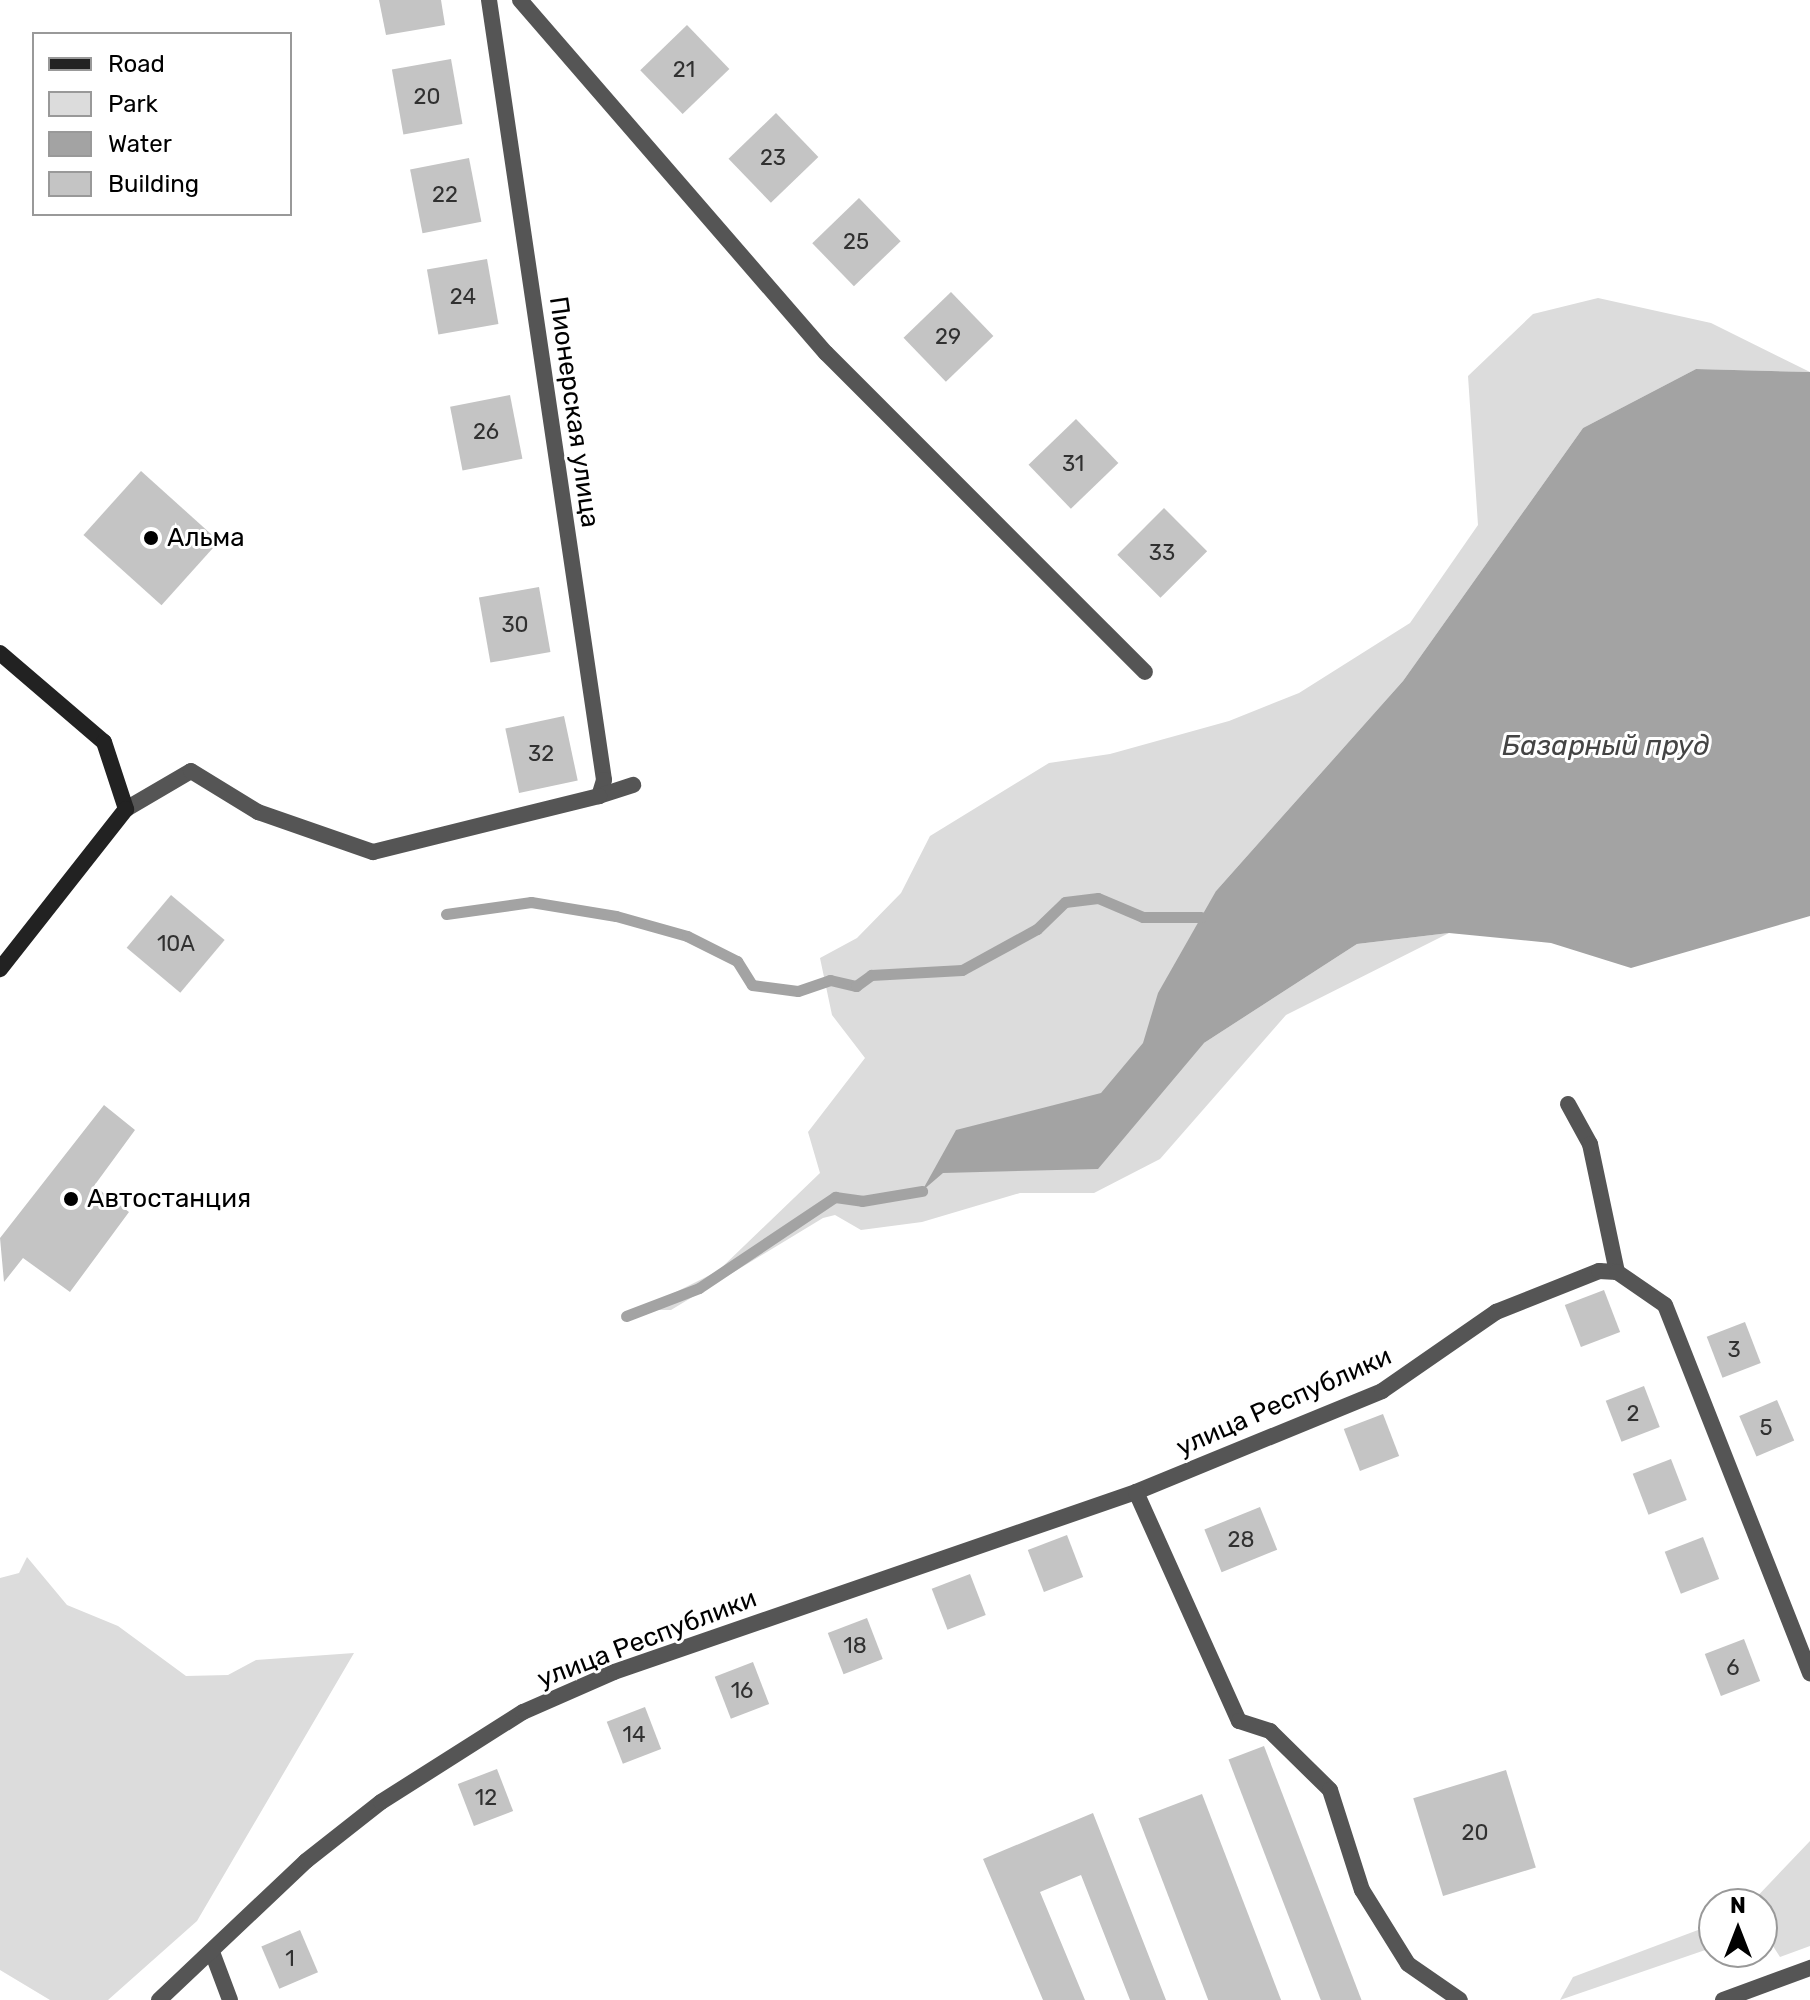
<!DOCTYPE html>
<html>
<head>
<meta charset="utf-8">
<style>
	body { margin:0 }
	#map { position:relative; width:1810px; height:2000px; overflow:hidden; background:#fff; font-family:Rubik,sans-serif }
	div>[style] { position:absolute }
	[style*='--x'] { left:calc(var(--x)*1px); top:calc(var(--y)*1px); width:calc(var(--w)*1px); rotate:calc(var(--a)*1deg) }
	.green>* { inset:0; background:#dcdcdc }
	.water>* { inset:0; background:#a3a3a3 }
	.stream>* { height:11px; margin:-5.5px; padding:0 5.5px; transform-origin:5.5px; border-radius:5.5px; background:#a3a3a3 }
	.building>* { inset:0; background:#c4c4c4; transform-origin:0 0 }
	.street>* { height:16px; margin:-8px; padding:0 8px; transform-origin:8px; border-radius:8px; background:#555 }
	.secondary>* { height:16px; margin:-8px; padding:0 8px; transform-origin:8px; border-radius:8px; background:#222 }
	.dots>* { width:22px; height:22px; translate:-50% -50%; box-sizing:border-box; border:4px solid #fff; border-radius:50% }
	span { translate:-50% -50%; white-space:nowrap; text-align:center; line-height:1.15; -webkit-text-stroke:6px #fff; paint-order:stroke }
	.number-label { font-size:22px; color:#313131 }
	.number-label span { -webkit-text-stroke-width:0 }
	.street-label { font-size:26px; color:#000 }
	.poi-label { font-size:26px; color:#000 }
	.left { translate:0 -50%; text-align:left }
	.water-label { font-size:28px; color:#444; font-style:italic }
	.legend { position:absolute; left:32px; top:32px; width:260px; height:184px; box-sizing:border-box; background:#fff; border:2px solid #999; margin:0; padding:10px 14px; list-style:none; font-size:24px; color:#000 }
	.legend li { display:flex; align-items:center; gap:16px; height:40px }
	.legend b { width:40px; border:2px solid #999 }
	.north { position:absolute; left:1698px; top:1888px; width:80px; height:80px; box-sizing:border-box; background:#fff; border:2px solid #999; border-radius:50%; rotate:0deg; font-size:22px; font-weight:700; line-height:32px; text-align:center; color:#000 }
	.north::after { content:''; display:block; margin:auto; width:28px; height:36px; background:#000; clip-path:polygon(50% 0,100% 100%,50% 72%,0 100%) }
</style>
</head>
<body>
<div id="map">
	<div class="green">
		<i style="clip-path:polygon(1598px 298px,1711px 323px,1810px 372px,1696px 369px,1583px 428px,1403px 681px,1216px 891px,1204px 1043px,1357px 944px,1449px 933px,1286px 1015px,1160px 1159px,1094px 1193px,1020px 1193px,922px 1222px,861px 1230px,835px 1215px,823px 1218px,671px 1310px,640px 1310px,718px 1271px,820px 1173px,808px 1132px,865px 1058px,832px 1015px,820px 958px,857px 938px,901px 893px,930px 836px,1049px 763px,1110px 754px,1229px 721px,1299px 693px,1410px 623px,1478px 525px,1468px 376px,1533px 314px)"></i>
		<i style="clip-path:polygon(27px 1557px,67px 1605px,118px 1626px,186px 1676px,228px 1675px,256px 1660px,354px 1653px,197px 1921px,108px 2000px,50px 2000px,0 1970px,0 1578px,19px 1573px)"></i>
		<i style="clip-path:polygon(1810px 1841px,1810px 1946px,1780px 1957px,1762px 1929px,1762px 1904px,1750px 1904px)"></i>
		<i style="clip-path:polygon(1714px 1924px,1714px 1947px,1560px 2000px,1573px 1977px)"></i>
	</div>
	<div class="water">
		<i style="clip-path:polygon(1696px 369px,1810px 372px,1810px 916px,1631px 968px,1551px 943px,1449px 933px,1357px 944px,1204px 1043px,1098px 1169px,943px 1173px,922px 1191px,956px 1130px,1101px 1093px,1143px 1043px,1158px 993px,1216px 891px,1403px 681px,1583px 428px)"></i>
	</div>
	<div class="stream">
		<i style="--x:446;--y:914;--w:86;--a:-8"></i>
		<i style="--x:531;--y:902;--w:86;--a:9.4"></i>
		<i style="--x:616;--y:916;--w:74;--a:15.7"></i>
		<i style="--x:687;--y:936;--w:56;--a:26.6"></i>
		<i style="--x:737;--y:961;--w:28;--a:58"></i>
		<i style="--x:752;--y:985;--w:46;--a:7.4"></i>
		<i style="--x:798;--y:991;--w:34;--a:-19"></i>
		<i style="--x:830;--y:980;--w:27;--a:13"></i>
		<i style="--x:856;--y:986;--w:19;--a:-36"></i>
		<i style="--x:871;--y:975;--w:91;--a:-3.1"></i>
		<i style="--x:962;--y:970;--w:85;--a:-28.7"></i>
		<i style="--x:1037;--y:929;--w:39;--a:-44"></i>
		<i style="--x:1065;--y:902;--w:33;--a:-7"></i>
		<i style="--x:1098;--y:898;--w:49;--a:22.9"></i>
		<i style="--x:1143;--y:917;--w:58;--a:0"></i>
		<i style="--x:626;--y:1316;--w:78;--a:-21"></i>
		<i style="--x:699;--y:1288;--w:164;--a:-33.8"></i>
		<i style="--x:835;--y:1197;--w:27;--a:8"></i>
		<i style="--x:862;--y:1201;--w:61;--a:-9.5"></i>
	</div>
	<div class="building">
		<i style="clip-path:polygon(379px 0,441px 0,445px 25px,386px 35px)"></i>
		<i style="left:687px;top:25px;width:61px;height:65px;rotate:46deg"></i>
		<i style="left:451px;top:59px;width:66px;height:60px;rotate:80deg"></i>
		<i style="left:776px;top:113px;width:61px;height:66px;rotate:46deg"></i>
		<i style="left:469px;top:158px;width:65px;height:60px;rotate:79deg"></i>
		<i style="left:859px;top:198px;width:60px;height:65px;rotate:46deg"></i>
		<i style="left:487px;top:259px;width:66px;height:61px;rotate:80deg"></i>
		<i style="left:951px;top:292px;width:61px;height:66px;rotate:46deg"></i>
		<i style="left:510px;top:395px;width:65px;height:61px;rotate:79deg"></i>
		<i style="left:1076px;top:419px;width:61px;height:66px;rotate:46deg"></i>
		<i style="left:141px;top:471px;width:105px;height:86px;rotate:42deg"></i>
		<i style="left:1164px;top:508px;width:61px;height:66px;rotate:45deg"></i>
		<i style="left:539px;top:587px;width:66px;height:61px;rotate:80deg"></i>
		<i style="left:564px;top:716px;width:66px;height:60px;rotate:78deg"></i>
		<i style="left:171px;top:895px;width:70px;height:69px;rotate:40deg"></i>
		<i style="clip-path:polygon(104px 1105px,135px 1130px,94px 1186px,129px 1212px,70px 1292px,23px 1258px,4px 1282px,0 1238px)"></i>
		<i style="left:1604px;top:1290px;width:45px;height:42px;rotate:69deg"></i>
		<i style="left:1745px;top:1322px;width:44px;height:41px;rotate:69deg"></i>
		<i style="left:1644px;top:1386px;width:44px;height:41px;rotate:69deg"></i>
		<i style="left:1777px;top:1400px;width:44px;height:41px;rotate:67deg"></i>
		<i style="left:1383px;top:1414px;width:45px;height:42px;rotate:69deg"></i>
		<i style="left:1671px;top:1459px;width:44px;height:41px;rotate:69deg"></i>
		<i style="left:1260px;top:1507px;width:46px;height:60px;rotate:68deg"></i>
		<i style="left:1067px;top:1535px;width:45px;height:42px;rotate:69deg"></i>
		<i style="left:1703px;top:1537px;width:45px;height:41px;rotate:69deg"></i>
		<i style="left:970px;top:1574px;width:44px;height:41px;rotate:69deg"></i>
		<i style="left:867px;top:1618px;width:44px;height:42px;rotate:69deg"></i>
		<i style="left:1744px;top:1639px;width:45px;height:42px;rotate:69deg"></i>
		<i style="left:753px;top:1662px;width:45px;height:41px;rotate:69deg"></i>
		<i style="left:645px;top:1707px;width:45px;height:41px;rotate:69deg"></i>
		<i style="left:1264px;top:1746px;width:273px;height:38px;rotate:69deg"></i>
		<i style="left:497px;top:1769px;width:45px;height:42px;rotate:69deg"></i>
		<i style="left:1506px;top:1770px;width:102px;height:97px;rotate:73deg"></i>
		<i style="left:1202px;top:1794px;width:221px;height:68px;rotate:69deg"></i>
		<i style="clip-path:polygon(1093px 1813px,1166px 2000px,1130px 2000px,1081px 1875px,1040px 1892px,1085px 2000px,1043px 2000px,983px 1859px)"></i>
		<i style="left:300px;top:1930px;width:46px;height:42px;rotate:67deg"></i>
	</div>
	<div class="street">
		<i style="--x:489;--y:0;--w:788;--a:81.61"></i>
		<i style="--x:604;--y:780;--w:17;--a:107"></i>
		<i style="--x:599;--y:796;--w:36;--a:-18"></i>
		<i style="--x:520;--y:0;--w:467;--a:49.1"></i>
		<i style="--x:826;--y:353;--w:451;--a:45"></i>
		<i style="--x:126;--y:809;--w:75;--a:-30.3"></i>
		<i style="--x:191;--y:771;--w:79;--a:31.5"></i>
		<i style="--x:258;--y:812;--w:122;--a:19.2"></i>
		<i style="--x:373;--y:852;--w:233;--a:-13.9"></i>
		<i style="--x:1568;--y:1104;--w:46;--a:61.2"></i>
		<i style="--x:1590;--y:1144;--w:131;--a:78.1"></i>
		<i style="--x:1136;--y:1492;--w:266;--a:-22.3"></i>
		<i style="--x:1382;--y:1391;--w:139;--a:-34.7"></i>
		<i style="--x:1496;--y:1312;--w:111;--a:-21.7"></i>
		<i style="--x:1599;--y:1271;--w:18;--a:3"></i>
		<i style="--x:1617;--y:1272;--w:58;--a:34.5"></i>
		<i style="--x:1665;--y:1305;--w:396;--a:68.5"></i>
		<i style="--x:212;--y:1952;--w:51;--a:69.4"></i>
		<i style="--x:159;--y:2000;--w:202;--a:-43.4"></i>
		<i style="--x:306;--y:1861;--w:95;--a:-38.2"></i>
		<i style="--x:381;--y:1802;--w:168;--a:-32.4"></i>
		<i style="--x:523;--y:1712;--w:99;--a:-23.7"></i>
		<i style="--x:614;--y:1672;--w:552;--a:-19.03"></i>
		<i style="--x:1136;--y:1492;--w:251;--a:65.8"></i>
		<i style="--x:1239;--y:1721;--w:33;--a:18"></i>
		<i style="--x:1270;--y:1731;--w:84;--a:44.5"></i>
		<i style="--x:1330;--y:1790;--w:105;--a:72.3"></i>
		<i style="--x:1362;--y:1890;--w:87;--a:58.1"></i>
		<i style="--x:1408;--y:1964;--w:63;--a:34.7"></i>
		<i style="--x:1723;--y:2000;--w:93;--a:-20.2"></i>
	</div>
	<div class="secondary">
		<i style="--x:0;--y:653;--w:137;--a:40.6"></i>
		<i style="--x:104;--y:742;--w:71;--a:71.8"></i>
		<i style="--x:126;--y:809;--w:204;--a:128.2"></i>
	</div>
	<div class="dots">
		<i style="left:151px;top:538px;background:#000"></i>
		<i style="left:71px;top:1199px;background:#000"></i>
	</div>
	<div class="number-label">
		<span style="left:684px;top:70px">21</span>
		<span style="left:427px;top:97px">20</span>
		<span style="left:773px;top:158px">23</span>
		<span style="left:445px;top:195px">22</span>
		<span style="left:856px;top:242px">25</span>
		<span style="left:463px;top:297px">24</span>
		<span style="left:948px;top:337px">29</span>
		<span style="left:486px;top:432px">26</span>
		<span style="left:1073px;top:464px">31</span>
		<span style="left:1162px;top:553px">33</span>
		<span style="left:515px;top:625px">30</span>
		<span style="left:541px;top:754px">32</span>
		<span style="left:176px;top:944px">10А</span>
		<span style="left:1734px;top:1350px">3</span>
		<span style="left:1633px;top:1414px">2</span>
		<span style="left:1766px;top:1428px">5</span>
		<span style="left:1241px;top:1540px">28</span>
		<span style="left:855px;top:1646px">18</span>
		<span style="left:1733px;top:1668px">6</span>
		<span style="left:742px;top:1691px">16</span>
		<span style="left:634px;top:1735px">14</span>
		<span style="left:486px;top:1798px">12</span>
		<span style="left:1475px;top:1833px">20</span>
		<span style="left:290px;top:1959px">1</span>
	</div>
	<div class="street-label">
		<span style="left:574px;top:412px;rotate:82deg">Пионерская улица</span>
		<span style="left:1284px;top:1402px;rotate:-24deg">улица Республики</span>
		<span style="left:647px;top:1639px;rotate:-21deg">улица Республики</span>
	</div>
	<div class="poi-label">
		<span class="left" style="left:167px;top:538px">Альма</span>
		<span class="left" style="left:87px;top:1199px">Автостанция</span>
	</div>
	<div class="water-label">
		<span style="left:1606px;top:746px">Базарный пруд</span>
	</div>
	<ul class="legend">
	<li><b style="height:10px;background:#222"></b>Road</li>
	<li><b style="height:22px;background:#dcdcdc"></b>Park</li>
	<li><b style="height:22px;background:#a3a3a3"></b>Water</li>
	<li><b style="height:22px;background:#c4c4c4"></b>Building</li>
	</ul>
	<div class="north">N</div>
</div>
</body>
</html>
